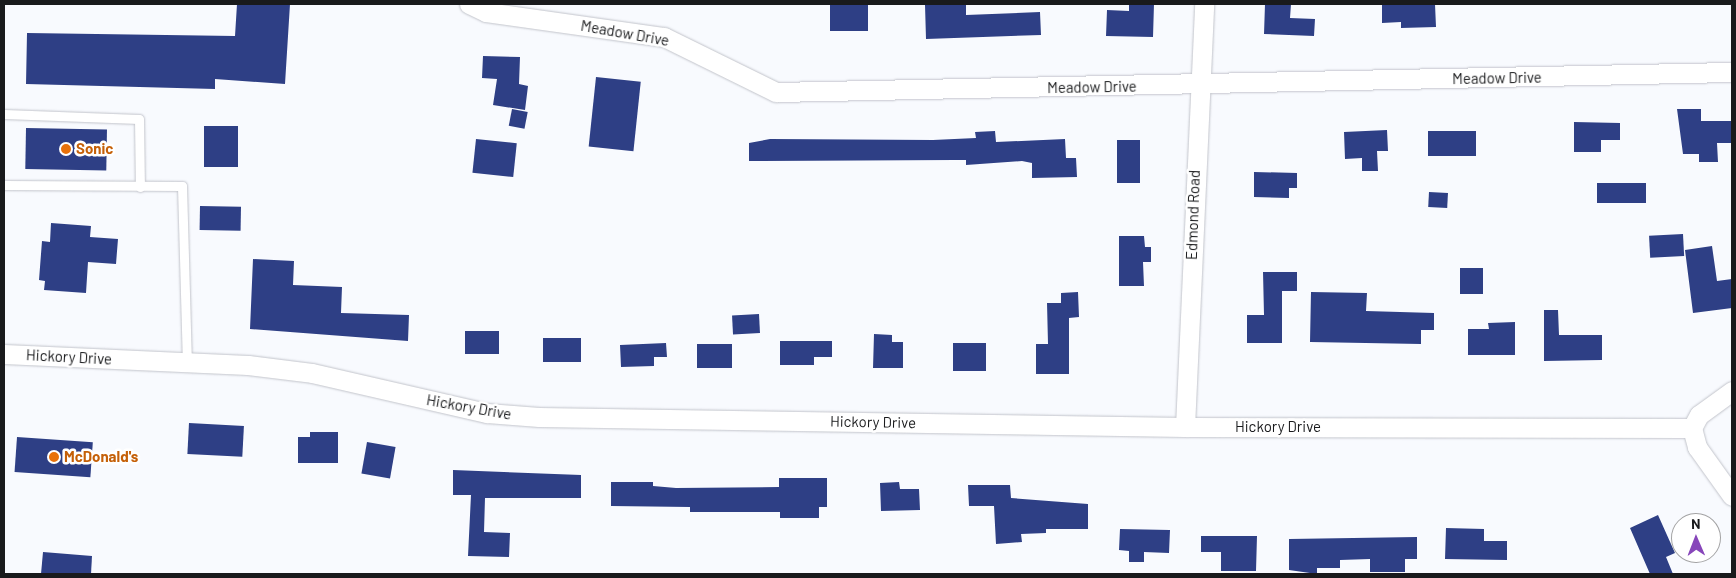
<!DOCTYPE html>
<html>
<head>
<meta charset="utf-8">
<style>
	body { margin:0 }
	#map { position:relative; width:1736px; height:578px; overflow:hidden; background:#f8fafe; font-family:Barlow,sans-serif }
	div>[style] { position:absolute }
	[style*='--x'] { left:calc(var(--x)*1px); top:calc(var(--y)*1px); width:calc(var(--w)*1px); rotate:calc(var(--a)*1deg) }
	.building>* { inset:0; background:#2e3f85; transform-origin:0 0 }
	.roads { filter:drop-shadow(0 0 1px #c2c4cb) drop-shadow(0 0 1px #c2c4cb) }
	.service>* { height:9px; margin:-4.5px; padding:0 4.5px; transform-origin:4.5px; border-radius:4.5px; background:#fff }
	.minor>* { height:19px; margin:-9.5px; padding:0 9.5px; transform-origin:9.5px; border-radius:9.5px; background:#fff }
	.dots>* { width:14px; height:14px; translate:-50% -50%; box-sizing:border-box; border:2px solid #fff; border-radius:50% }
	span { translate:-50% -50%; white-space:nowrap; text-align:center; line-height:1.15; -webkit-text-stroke:5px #fff; paint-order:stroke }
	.street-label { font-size:15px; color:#191a1c }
	.food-label { font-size:15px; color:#c56008; font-weight:700 }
	.left { translate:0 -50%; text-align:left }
	.frame { position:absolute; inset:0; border:5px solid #191a1c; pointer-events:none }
	.north { position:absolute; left:1671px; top:513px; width:50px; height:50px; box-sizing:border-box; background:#fff; border:1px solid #a3a3a4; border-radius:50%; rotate:359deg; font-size:14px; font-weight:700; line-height:20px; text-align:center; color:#191a1c }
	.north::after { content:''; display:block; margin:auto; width:18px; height:22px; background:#8746ba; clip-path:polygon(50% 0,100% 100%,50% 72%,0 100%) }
</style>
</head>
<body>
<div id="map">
	<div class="building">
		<i style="clip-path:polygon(237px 4px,290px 4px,285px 84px,215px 79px,215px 89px,26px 84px,27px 33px,235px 36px)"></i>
		<i style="left:830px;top:4px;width:38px;height:27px"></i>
		<i style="clip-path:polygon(966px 4px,966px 15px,1040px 12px,1041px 35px,926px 39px,925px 5px)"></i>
		<i style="clip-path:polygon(1129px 4px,1154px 4px,1153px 37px,1106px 36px,1107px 10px,1129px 11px)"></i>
		<i style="clip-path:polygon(1265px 4px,1291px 4px,1290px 18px,1315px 19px,1314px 36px,1264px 34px)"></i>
		<i style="clip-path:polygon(1382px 4px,1435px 4px,1436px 27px,1401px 28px,1401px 22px,1382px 23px)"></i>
		<i style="clip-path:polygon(483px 56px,520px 57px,519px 84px,528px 86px,525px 110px,493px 105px,497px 79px,482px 78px)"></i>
		<i style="left:596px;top:77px;width:45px;height:70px;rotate:6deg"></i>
		<i style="left:512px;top:109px;width:16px;height:17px;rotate:11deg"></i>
		<i style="clip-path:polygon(1677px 109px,1701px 109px,1701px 121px,1732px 121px,1732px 143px,1717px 143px,1718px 162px,1699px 162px,1699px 154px,1683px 154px)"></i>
		<i style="clip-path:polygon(1574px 122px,1620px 123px,1620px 140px,1601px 140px,1601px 152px,1574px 152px)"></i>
		<i style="left:204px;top:126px;width:34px;height:41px"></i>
		<i style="left:26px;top:128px;width:81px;height:41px;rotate:1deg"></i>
		<i style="clip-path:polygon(1387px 130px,1388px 151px,1377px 151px,1378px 171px,1362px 171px,1362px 158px,1345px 159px,1344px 132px)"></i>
		<i style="clip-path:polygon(995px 131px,996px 142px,1065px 139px,1066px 158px,1076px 158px,1077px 177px,1032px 178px,1032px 163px,1022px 161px,966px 165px,966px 160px,955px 160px,749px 161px,749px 143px,770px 139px,933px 140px,976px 138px,975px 132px)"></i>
		<i style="left:1428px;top:131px;width:48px;height:25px"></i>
		<i style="left:476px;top:139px;width:41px;height:34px;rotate:6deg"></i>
		<i style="left:1117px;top:140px;width:23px;height:43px"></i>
		<i style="clip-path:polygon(1254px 172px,1297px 173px,1297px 188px,1289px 188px,1289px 198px,1254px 197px)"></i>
		<i style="left:1646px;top:183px;width:20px;height:49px;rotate:90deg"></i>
		<i style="left:1429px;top:192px;width:19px;height:15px;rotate:3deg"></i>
		<i style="left:200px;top:206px;width:41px;height:24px;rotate:1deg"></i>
		<i style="clip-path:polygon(51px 223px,91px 226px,90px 237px,118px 239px,116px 264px,88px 262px,86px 293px,44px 290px,45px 281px,39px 280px,42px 241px,50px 242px)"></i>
		<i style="left:1683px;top:234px;width:22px;height:34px;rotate:87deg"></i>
		<i style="clip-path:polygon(1119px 236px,1144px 236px,1145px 247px,1151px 247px,1151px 262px,1143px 262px,1144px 286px,1119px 286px)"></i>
		<i style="clip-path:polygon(1712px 246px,1717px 281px,1732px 279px,1732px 308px,1693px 313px,1685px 250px)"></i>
		<i style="clip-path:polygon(253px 259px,294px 261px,293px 285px,342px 287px,341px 313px,409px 315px,408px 341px,250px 329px)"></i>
		<i style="left:1460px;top:268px;width:23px;height:26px"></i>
		<i style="clip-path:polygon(1263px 272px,1297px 272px,1297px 291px,1282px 291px,1282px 343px,1247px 343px,1247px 315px,1264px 315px)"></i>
		<i style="clip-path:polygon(1078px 292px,1079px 317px,1069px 318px,1069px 374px,1036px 374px,1036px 344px,1048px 344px,1047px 303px,1061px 303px,1061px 293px)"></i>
		<i style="clip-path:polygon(1311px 292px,1367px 293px,1366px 311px,1434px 313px,1434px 330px,1421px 330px,1421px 344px,1310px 342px)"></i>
		<i style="clip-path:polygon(1544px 310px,1558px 310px,1559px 335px,1602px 335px,1602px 360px,1544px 361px)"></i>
		<i style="left:759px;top:314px;width:19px;height:27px;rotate:87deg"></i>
		<i style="clip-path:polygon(1515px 322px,1515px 355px,1468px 355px,1468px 329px,1489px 329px,1488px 323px)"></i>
		<i style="left:465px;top:331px;width:34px;height:23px"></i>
		<i style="clip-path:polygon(874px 334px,892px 335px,892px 342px,903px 342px,903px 368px,873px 368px)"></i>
		<i style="left:543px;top:338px;width:38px;height:24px"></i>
		<i style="clip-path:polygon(780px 341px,832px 341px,832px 357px,814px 357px,814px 365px,780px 365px)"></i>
		<i style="clip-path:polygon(666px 343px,667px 357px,654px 357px,654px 366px,621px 367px,620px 345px)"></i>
		<i style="left:953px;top:343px;width:33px;height:28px"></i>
		<i style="left:697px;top:344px;width:35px;height:24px"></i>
		<i style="left:189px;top:423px;width:55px;height:31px;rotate:3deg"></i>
		<i style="clip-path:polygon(310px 432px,338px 432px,338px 463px,298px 463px,298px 437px,310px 437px)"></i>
		<i style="left:17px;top:437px;width:76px;height:35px;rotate:4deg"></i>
		<i style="left:367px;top:442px;width:29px;height:32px;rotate:10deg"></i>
		<i style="clip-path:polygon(453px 470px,581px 475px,581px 498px,485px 498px,484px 532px,510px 533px,509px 557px,468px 556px,471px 495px,453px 495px)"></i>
		<i style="clip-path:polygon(779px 478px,827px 478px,827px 507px,819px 507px,819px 518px,780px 518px,780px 512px,690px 512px,690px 507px,611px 506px,611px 482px,653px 482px,653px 486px,676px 488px,779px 487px)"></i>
		<i style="clip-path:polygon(899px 482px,900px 489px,919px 489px,920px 510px,881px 511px,880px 483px)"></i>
		<i style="clip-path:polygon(968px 485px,1010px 485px,1011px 498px,1088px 504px,1088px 529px,1046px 529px,1046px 533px,1021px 534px,1022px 542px,996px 544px,994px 506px,969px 506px)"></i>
		<i style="clip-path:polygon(1658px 515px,1675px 553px,1666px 557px,1673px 574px,1650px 574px,1630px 528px)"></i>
		<i style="clip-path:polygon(1446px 528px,1484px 529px,1484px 541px,1507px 541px,1507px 560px,1445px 559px)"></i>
		<i style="clip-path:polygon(1120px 529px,1170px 530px,1169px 553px,1144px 552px,1144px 562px,1129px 562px,1129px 551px,1119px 550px)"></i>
		<i style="clip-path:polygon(1201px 536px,1257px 536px,1256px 571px,1221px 571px,1221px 552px,1201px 552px)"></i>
		<i style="clip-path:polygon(1417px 537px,1417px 559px,1405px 559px,1405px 572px,1370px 572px,1370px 559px,1340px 560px,1340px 568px,1317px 568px,1317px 574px,1289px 570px,1289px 539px)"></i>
		<i style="clip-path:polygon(43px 552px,92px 556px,91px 574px,41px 574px)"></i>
	</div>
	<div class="roads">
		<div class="service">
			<i style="--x:4;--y:114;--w:135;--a:2.1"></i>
			<i style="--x:139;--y:119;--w:68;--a:89.2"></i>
			<i style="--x:4;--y:185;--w:178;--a:0.3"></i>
			<i style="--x:182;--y:186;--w:176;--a:88.4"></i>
		</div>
		<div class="minor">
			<i style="--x:469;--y:4;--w:19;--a:25"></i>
			<i style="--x:486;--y:12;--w:180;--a:8"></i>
			<i style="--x:664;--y:37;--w:125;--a:26.2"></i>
			<i style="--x:776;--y:92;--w:956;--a:-1.2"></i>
			<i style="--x:4;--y:354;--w:244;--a:2.6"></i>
			<i style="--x:248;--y:365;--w:64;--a:7.1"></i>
			<i style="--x:312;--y:373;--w:180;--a:12.9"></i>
			<i style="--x:487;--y:413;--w:52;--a:4.4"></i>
			<i style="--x:539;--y:417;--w:646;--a:0.89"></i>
			<i style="--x:1185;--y:427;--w:507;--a:0.11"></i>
			<i style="--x:1185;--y:427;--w:423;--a:-87.4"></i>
			<i style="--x:1692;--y:428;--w:20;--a:75"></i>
			<i style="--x:1697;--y:447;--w:60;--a:54.5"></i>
			<i style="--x:1692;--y:428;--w:15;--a:-62"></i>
			<i style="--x:1699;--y:415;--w:41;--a:-36"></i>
		</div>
	</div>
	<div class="dots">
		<i style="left:66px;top:149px;background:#e8710a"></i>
		<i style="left:54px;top:457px;background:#e8710a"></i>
	</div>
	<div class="street-label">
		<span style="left:625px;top:33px;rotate:10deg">Meadow Drive</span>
		<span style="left:1497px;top:78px;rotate:-1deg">Meadow Drive</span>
		<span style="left:1092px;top:87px;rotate:-1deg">Meadow Drive</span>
		<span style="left:1193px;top:215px;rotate:-88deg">Edmond Road</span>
		<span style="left:69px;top:357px;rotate:3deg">Hickory Drive</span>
		<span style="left:469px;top:407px;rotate:10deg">Hickory Drive</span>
		<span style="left:873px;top:422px;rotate:1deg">Hickory Drive</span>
		<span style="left:1278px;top:427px">Hickory Drive</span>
	</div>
	<div class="food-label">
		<span class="left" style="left:76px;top:149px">Sonic</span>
		<span class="left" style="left:64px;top:457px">McDonald's</span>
	</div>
	<div class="frame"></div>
	<div class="north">N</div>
</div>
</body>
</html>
